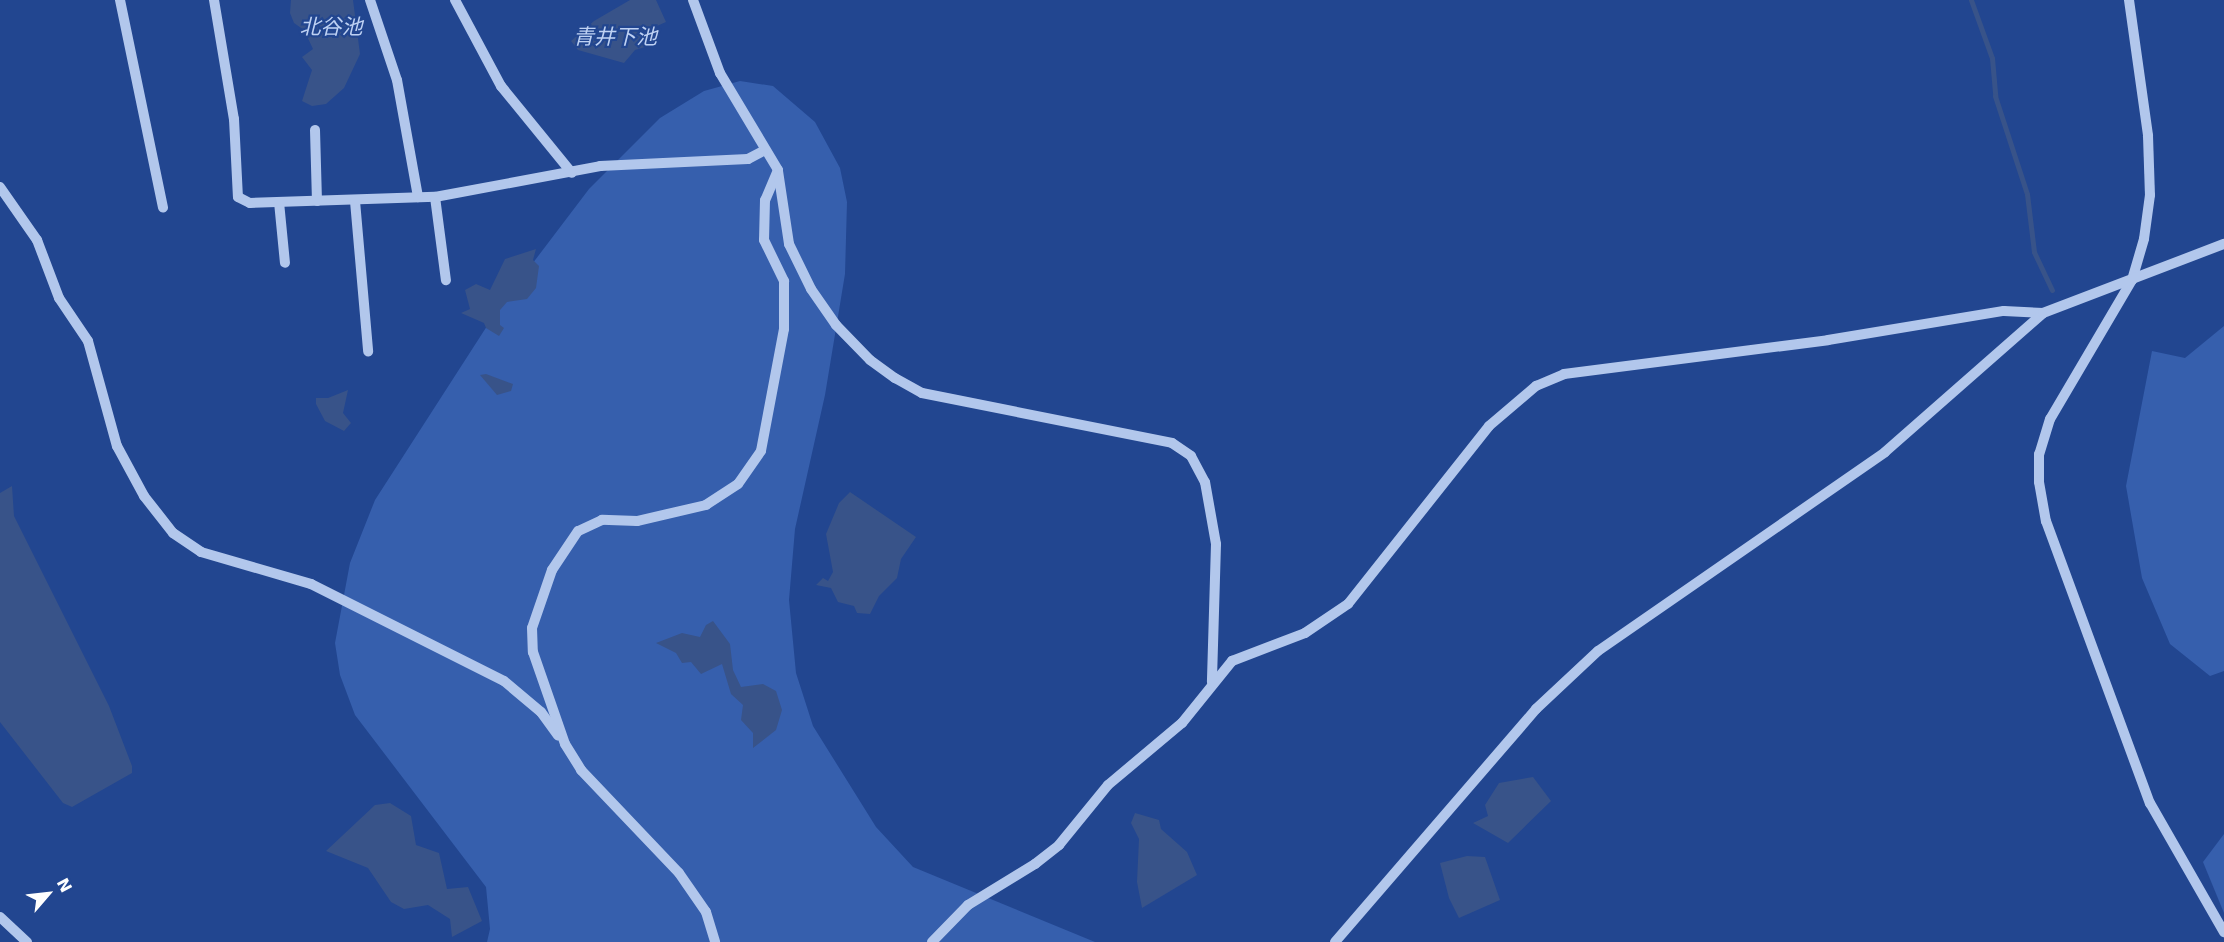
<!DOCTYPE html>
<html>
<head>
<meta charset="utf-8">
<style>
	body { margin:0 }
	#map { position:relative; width:2224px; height:942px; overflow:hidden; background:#224690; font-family:"DejaVu Sans","Noto Sans JP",sans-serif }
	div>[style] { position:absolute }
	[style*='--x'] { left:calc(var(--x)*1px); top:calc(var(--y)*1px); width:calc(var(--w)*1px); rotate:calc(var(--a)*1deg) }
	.green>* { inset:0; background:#365fad }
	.water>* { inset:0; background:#385389 }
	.stream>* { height:5px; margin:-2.5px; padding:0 2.5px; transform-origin:2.5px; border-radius:2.5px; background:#385389 }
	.minor>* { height:10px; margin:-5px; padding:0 5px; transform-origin:5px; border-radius:5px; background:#b2c7ec }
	span { translate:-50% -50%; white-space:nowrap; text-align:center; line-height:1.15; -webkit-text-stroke:4.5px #224690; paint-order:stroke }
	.water-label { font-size:21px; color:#bed1f3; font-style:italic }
	.north { position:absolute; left:18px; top:864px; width:60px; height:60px; -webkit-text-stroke:4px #224690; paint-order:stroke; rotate:62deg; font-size:16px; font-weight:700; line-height:24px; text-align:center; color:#fff }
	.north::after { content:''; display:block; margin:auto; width:21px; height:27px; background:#fff; clip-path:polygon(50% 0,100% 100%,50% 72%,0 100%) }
</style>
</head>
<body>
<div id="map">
	<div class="green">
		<i style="clip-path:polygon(740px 81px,773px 86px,815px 122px,840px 168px,847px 202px,845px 274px,825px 395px,795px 529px,789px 600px,796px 673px,813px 726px,876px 827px,913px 867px,1095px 942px,487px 942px,490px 929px,486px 887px,355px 715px,340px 675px,335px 643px,350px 563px,375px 500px,498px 309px,589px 189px,660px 118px,704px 91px)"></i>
		<i style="clip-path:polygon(2224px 326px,2224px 671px,2210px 676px,2170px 644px,2142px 578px,2126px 486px,2152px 351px,2185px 358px)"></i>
		<i style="clip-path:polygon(2224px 834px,2224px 913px,2203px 862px)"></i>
	</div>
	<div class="water">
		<i style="clip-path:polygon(291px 0,353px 0,360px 54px,344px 88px,326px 104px,312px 106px,302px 101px,312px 70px,302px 57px,313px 49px,304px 30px,294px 23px,290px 13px)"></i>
		<i style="clip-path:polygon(630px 0,656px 0,666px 22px,650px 29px,645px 47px,635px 50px,624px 63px,578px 50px,571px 41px,594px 21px)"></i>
		<i style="clip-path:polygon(536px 249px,533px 260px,539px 266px,536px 288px,527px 299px,507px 302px,500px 310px,500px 325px,504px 328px,499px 336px,486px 328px,484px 323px,461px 313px,470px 309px,465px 290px,476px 284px,490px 290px,505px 259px)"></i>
		<i style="clip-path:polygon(486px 374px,513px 384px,511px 391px,497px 395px,480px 375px)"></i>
		<i style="clip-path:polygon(348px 390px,343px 413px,351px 423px,344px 431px,325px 421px,316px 404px,316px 398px,328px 398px)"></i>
		<i style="clip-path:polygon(12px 486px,14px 516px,109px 706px,132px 766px,132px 773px,72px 807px,63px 803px,0 722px,0 493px)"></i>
		<i style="clip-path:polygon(850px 492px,916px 537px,901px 559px,897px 578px,879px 596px,870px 614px,857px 613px,854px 606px,838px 602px,831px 588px,816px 585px,823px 578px,828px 581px,833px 572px,826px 534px,839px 503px)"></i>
		<i style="clip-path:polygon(713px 621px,730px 644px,733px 670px,741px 687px,763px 684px,776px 691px,782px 710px,776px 730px,753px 748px,753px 733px,741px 720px,743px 705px,731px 694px,722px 664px,701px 674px,691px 662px,682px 663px,676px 653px,656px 643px,682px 633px,700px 637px,706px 625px)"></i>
		<i style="clip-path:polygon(1533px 777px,1551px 801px,1508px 843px,1473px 823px,1488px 816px,1485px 805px,1499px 783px)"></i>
		<i style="clip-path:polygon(390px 803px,411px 816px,416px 845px,439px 853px,447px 889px,468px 887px,482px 921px,452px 937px,450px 919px,428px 905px,404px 909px,391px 902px,368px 868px,326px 851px,375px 805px)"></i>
		<i style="clip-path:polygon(1135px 813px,1159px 820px,1161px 829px,1187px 852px,1197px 875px,1142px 908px,1137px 882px,1139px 839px,1131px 823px)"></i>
		<i style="clip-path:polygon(1467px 856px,1485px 857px,1500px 900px,1459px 918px,1449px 898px,1440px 863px)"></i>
	</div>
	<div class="stream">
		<i style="--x:1971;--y:0;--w:62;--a:70.1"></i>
		<i style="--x:1992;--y:58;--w:38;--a:85"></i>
		<i style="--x:1995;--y:96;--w:103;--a:71.9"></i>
		<i style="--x:2027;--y:194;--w:58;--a:83.1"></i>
		<i style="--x:2034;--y:252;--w:42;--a:64.7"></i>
	</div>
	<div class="minor">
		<i style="--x:120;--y:0;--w:212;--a:78.3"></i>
		<i style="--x:214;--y:0;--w:121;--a:80.5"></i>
		<i style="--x:234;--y:119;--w:78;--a:87.1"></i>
		<i style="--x:238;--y:197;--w:13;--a:27"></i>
		<i style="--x:250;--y:203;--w:185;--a:-1.9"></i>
		<i style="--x:435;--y:197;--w:168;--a:-10.6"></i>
		<i style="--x:600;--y:166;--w:148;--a:-2.7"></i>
		<i style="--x:748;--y:159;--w:19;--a:-28"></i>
		<i style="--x:370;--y:0;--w:84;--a:71.4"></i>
		<i style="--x:397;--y:80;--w:119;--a:79.8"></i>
		<i style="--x:455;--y:0;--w:98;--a:61.9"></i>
		<i style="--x:501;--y:86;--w:112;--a:50.8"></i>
		<i style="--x:693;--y:0;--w:78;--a:69.7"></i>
		<i style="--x:720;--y:73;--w:113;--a:59.1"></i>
		<i style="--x:778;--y:170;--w:33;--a:113"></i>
		<i style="--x:765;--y:200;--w:40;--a:91.4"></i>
		<i style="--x:764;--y:240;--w:46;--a:64"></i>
		<i style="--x:784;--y:281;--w:48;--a:90"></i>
		<i style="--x:784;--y:329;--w:124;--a:100.7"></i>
		<i style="--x:761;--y:451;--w:40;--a:124.9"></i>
		<i style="--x:738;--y:484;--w:38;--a:147"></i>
		<i style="--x:706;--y:505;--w:71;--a:166.9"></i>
		<i style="--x:637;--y:521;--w:35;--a:-178"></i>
		<i style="--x:602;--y:520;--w:26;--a:155"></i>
		<i style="--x:578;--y:531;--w:47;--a:123.7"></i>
		<i style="--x:552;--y:570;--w:61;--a:109"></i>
		<i style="--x:532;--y:628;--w:24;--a:88"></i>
		<i style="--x:533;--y:652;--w:97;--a:70.8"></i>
		<i style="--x:565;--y:744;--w:31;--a:58"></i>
		<i style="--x:581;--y:770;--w:142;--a:46.4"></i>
		<i style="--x:679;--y:873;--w:47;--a:55.3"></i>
		<i style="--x:706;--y:912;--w:31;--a:73"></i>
		<i style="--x:2129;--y:0;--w:137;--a:82"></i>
		<i style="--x:2148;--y:136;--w:59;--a:88.1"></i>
		<i style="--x:2150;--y:195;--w:44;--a:97.8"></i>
		<i style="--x:2144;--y:239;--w:43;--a:106.3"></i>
		<i style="--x:2132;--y:280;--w:161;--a:120.5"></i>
		<i style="--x:2050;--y:419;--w:37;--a:107"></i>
		<i style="--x:2039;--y:454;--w:28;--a:90"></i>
		<i style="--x:2039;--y:482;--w:40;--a:80"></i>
		<i style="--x:2046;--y:521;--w:301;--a:69.8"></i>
		<i style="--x:2150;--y:803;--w:149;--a:60.2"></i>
		<i style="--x:315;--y:130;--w:71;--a:88.4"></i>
		<i style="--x:778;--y:171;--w:74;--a:81.4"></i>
		<i style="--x:789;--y:244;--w:50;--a:63.9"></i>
		<i style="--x:811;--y:289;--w:44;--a:55.2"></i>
		<i style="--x:836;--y:325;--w:49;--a:45.8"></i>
		<i style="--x:870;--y:360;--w:31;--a:36"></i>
		<i style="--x:895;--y:378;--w:31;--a:29"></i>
		<i style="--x:922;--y:393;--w:255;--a:11.3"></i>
		<i style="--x:1172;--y:443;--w:23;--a:34"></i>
		<i style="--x:1191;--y:456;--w:30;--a:62"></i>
		<i style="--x:1205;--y:482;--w:63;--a:79.9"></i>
		<i style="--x:1216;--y:544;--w:138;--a:91.7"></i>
		<i style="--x:0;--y:187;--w:65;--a:55.1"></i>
		<i style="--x:37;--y:240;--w:62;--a:69.2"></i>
		<i style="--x:59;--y:298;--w:52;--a:56"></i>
		<i style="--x:88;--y:341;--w:109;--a:74.6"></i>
		<i style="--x:117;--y:446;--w:57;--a:61.6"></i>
		<i style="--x:144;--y:496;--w:47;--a:51.9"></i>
		<i style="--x:173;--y:533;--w:34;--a:34"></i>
		<i style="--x:201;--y:552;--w:115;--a:16.2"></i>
		<i style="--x:311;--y:584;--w:216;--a:26.7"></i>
		<i style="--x:504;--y:681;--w:48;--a:40"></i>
		<i style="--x:541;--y:712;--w:29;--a:54"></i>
		<i style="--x:435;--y:197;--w:84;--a:82.5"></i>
		<i style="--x:355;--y:201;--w:151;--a:85"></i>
		<i style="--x:279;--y:202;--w:61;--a:84.4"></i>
		<i style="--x:0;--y:917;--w:37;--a:43"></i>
		<i style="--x:932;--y:942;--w:52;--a:-45.8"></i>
		<i style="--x:968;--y:905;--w:79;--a:-31.5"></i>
		<i style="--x:1035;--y:864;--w:31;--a:-38"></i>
		<i style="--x:1059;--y:845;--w:77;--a:-50.8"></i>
		<i style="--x:1108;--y:785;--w:97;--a:-40"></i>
		<i style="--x:1182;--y:723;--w:80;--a:-51.1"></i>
		<i style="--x:1232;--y:661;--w:78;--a:-21"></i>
		<i style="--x:1305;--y:633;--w:52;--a:-34"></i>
		<i style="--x:1348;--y:604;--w:227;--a:-51.6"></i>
		<i style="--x:1489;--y:426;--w:62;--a:-40.4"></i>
		<i style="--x:1536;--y:386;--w:30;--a:-23"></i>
		<i style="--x:1564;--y:374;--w:266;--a:-7.3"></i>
		<i style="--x:1828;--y:340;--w:178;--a:-9.4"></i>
		<i style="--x:2004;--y:311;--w:39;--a:3"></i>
		<i style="--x:1335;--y:942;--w:308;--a:-49.2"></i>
		<i style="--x:1536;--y:709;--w:85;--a:-43.1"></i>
		<i style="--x:1598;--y:651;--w:349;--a:-34.7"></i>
		<i style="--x:1885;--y:452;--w:210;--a:-41.3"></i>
		<i style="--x:2043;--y:313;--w:194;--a:-20.9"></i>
	</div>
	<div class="water-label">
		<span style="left:331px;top:27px">北谷池</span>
		<span style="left:615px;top:37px">青井下池</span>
	</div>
	<div class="north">N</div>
</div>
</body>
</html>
